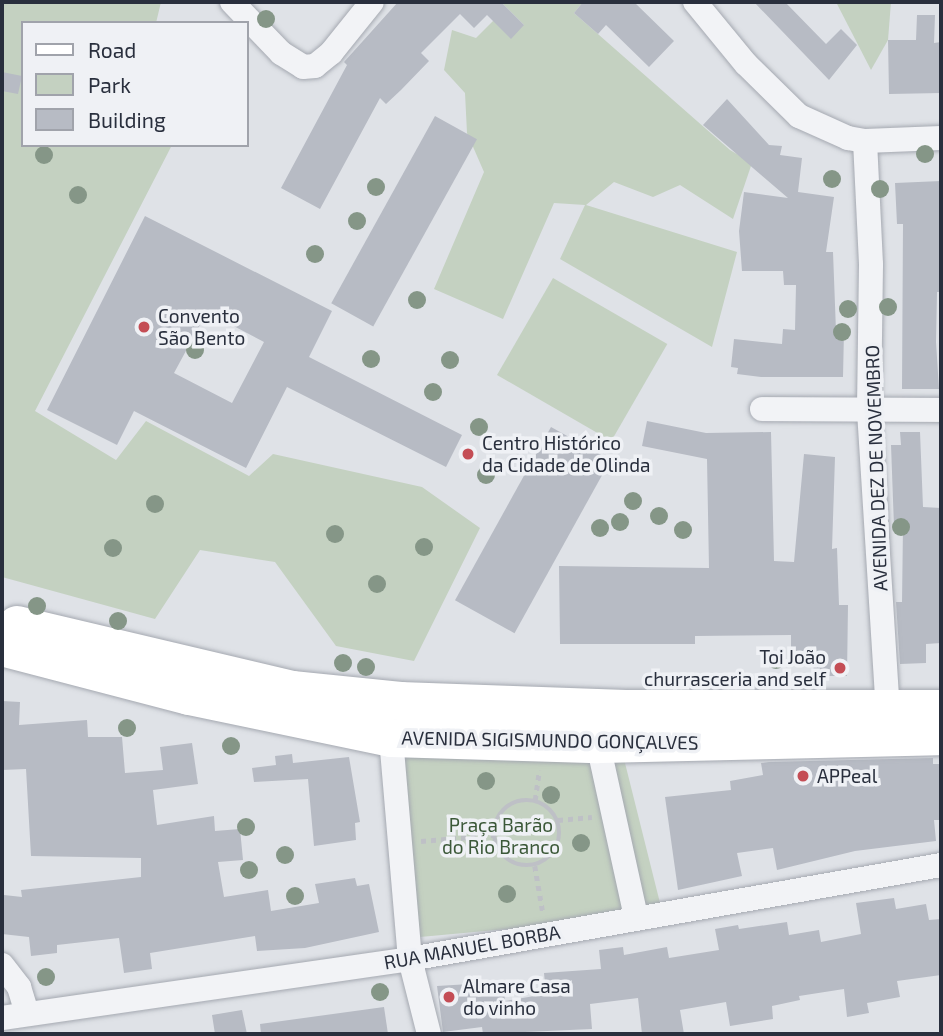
<!DOCTYPE html>
<html>
<head>
<meta charset="utf-8">
<style>
	body { margin:0 }
	#map { position:relative; width:943px; height:1036px; overflow:hidden; background:#dfe2e7; font-family:"Exo 2",sans-serif }
	div>[style] { position:absolute }
	[style*='--x'] { left:calc(var(--x)*1px); top:calc(var(--y)*1px); width:calc(var(--w)*1px); rotate:calc(var(--a)*1deg) }
	.green>* { inset:0; background:#c4d1c1; transform-origin:0 0 }
	.building>* { inset:0; background:#b7bbc4; transform-origin:0 0 }
	.path>* { height:4.5px; margin-top:-2.25px; transform-origin:0; background:repeating-linear-gradient(90deg,#bec0c6 0 5px,transparent 0 10px) }
	.path>.ring { margin:-2.25px; padding:0; box-sizing:content-box; background:none; border:4.5px solid #bec0c6; border-radius:50% }
	.roads { filter:drop-shadow(0 0 2px #a5a9b1) drop-shadow(0 0 2px #a5a9b1) }
	.street>* { height:24px; margin:-12px; padding:0 12px; transform-origin:12px; border-radius:12px; background:#f2f3f6 }
	.primary>* { height:38px; margin:-19px; padding:0 19px; transform-origin:19px; border-radius:19px; background:#fff }
	.trees>* { width:18px; height:18px; margin:-9px; border-radius:50%; background:#859687 }
	.dots>* { width:19px; height:19px; translate:-50% -50%; box-sizing:border-box; border:4px solid #eff1f5; border-radius:50% }
	span { translate:-50% -50%; white-space:nowrap; text-align:center; line-height:1.15; -webkit-text-stroke:7px #eff1f5; paint-order:stroke }
	.poi-label { font-size:19px; color:#292f3d }
	.left { translate:0 -50%; text-align:left }
	.right { translate:-100% -50%; text-align:right }
	.street-label { font-size:19px; color:#292f3d }
	.park-label { font-size:19px; color:#3b5838 }
	.frame { position:absolute; inset:0; border:4px solid #292f3d; pointer-events:none }
	.legend { position:absolute; left:21px; top:21px; width:228px; height:126px; box-sizing:border-box; background:#eff1f5; border:2px solid #a0a3ab; margin:0; padding:9px 12px; list-style:none; font-size:21px; color:#292f3d }
	.legend li { display:flex; align-items:center; gap:14px; height:35px }
	.legend b { width:35px; border:2px solid #a0a3ab }
</style>
</head>
<body>
<div id="map">
	<div class="green">
		<i style="clip-path:polygon(2px 2px,161px 2px,156px 23px,23px 23px,23px 145px,172px 145px,35px 411px,116px 460px,146px 421px,249px 476px,273px 454px,422px 487px,480px 528px,414px 661px,336px 646px,275px 562px,200px 550px,155px 619px,2px 577px)"></i>
		<i style="clip-path:polygon(501px 2px,583px 2px,574px 13px,730px 150px,752px 163px,733px 219px,680px 185px,653px 197px,614px 182px,586px 205px,737px 252px,712px 347px,560px 259px,585px 205px,554px 203px,503px 319px,434px 289px,484px 172px,467px 133px,465px 93px,444px 70px,452px 30px,476px 38px,493px 21px,524px 25px)"></i>
		<i style="clip-path:polygon(836px 2px,891px 2px,888px 40px,871px 70px)"></i>
		<i style="left:553px;top:278px;width:132px;height:112px;rotate:30deg"></i>
		<i style="clip-path:polygon(392px 740px,620px 743px,663px 915px,420px 937px)"></i>
	</div>
	<div class="building">
		<i style="clip-path:polygon(398px 2px,501px 2px,524px 25px,511px 39px,487px 15px,474px 28px,460px 14px,421px 53px,429px 61px,401px 90px,386px 104px,380px 98px,320px 209px,281px 188px,347px 65px,344px 62px)"></i>
		<i style="clip-path:polygon(583px 2px,634px 2px,674px 41px,649px 67px,606px 25px,598px 34px,574px 13px)"></i>
		<i style="clip-path:polygon(754px 2px,785px 2px,826px 44px,841px 29px,857px 45px,829px 80px)"></i>
		<i style="clip-path:polygon(917px 15px,935px 15px,934px 43px,941px 42px,941px 93px,889px 94px,888px 40px,916px 40px)"></i>
		<i style="clip-path:polygon(2px 72px,22px 76px,18px 94px,2px 91px)"></i>
		<i style="clip-path:polygon(727px 99px,769px 145px,782px 146px,780px 155px,802px 158px,798px 192px,834px 197px,826px 252px,833px 252px,836px 331px,844px 331px,843px 377px,761px 377px,737px 374px,738px 368px,731px 367px,734px 339px,782px 344px,783px 329px,795px 330px,796px 285px,784px 285px,783px 271px,742px 271px,739px 231px,744px 192px,788px 198px,703px 125px)"></i>
		<i style="left:435px;top:116px;width:48px;height:214px;rotate:29deg"></i>
		<i style="clip-path:polygon(941px 181px,941px 292px,937px 292px,936px 342px,939px 389px,902px 389px,903px 224px,897px 224px,895px 183px)"></i>
		<i style="clip-path:polygon(evenodd,145px 216px,332px 311px,309px 357px,462px 435px,446px 467px,287px 387px,246px 468px,134px 411px,117px 445px,47px 410px,145px 216px,207px 312px,264px 342px,232px 403px,174px 373px,207px 312px)"></i>
		<i style="clip-path:polygon(647px 421px,706px 433px,771px 432px,774px 561px,794px 562px,804px 454px,835px 457px,832px 549px,837px 548px,839px 605px,848px 605px,847px 676px,813px 676px,814px 660px,791px 660px,791px 635px,695px 636px,695px 644px,560px 644px,559px 566px,709px 568px,707px 459px,642px 446px)"></i>
		<i style="left:551px;top:427px;width:68px;height:198px;rotate:29deg"></i>
		<i style="clip-path:polygon(900px 432px,920px 432px,923px 507px,941px 508px,941px 643px,926px 644px,926px 663px,900px 664px,896px 602px,902px 602px,903px 526px,894px 527px,891px 445px,901px 445px)"></i>
		<i style="clip-path:polygon(2px 701px,20px 702px,19px 725px,87px 720px,88px 737px,122px 737px,125px 773px,163px 770px,160px 747px,192px 743px,198px 784px,153px 790px,157px 825px,214px 816px,215px 831px,240px 829px,243px 860px,218px 862px,224px 897px,268px 890px,271px 911px,319px 903px,315px 884px,355px 878px,357px 886px,369px 884px,379px 932px,305px 948px,257px 951px,255px 936px,150px 953px,152px 969px,124px 973px,119px 938px,57px 945px,57px 953px,31px 956px,29px 937px,2px 934px,4px 895px,22px 897px,21px 890px,141px 877px,141px 858px,31px 856px,26px 769px,2px 770px)"></i>
		<i style="clip-path:polygon(292px 754px,293px 763px,349px 757px,360px 822px,355px 823px,356px 840px,314px 846px,308px 779px,254px 782px,252px 768px,276px 765px,275px 756px)"></i>
		<i style="clip-path:polygon(933px 758px,933px 764px,941px 764px,941px 820px,934px 820px,936px 841px,855px 851px,777px 870px,773px 848px,737px 853px,742px 876px,678px 890px,665px 797px,731px 790px,730px 781px,763px 775px,761px 763px,769px 762px)"></i>
		<i style="clip-path:polygon(894px 898px,896px 909px,926px 904px,929px 920px,941px 919px,941px 975px,897px 981px,900px 997px,867px 1003px,869px 1013px,847px 1017px,844px 989px,799px 996px,800px 1000px,772px 1006px,773px 1019px,730px 1026px,726px 1002px,680px 1010px,684px 1034px,642px 1034px,638px 998px,590px 1004px,592px 1029px,483px 1034px,482px 1027px,443px 1032px,437px 986px,503px 982px,505px 1001px,546px 994px,544px 973px,601px 969px,599px 950px,623px 947px,624px 955px,667px 947px,669px 958px,719px 950px,715px 929px,738px 925px,739px 929px,787px 922px,789px 935px,819px 930px,821px 942px,861px 934px,856px 903px)"></i>
		<i style="clip-path:polygon(384px 1007px,388px 1034px,261px 1034px,260px 1024px)"></i>
		<i style="clip-path:polygon(242px 1010px,247px 1034px,215px 1034px,212px 1015px)"></i>
	</div>
	<div class="path">
		<i class="ring" style="left:494px;top:800px;width:61.5px;height:61.5px"></i>
		<i style="--x:535;--y:800;--w:30;--a:-82"></i>
		<i style="--x:558;--y:820;--w:34;--a:-5"></i>
		<i style="--x:421;--y:841;--w:73;--a:-4.7"></i>
		<i style="--x:535;--y:866;--w:48;--a:80.3"></i>
	</div>
	<div class="roads">
		<div class="street">
			<i style="--x:232;--y:2;--w:71;--a:46.1"></i>
			<i style="--x:281;--y:53;--w:26;--a:32"></i>
			<i style="--x:303;--y:67;--w:12;--a:-5"></i>
			<i style="--x:315;--y:66;--w:21;--a:-39"></i>
			<i style="--x:331;--y:53;--w:65;--a:-51.2"></i>
			<i style="--x:695;--y:2;--w:80;--a:50.6"></i>
			<i style="--x:746;--y:64;--w:74;--a:44.5"></i>
			<i style="--x:799;--y:116;--w:54;--a:24.2"></i>
			<i style="--x:848;--y:138;--w:17;--a:10"></i>
			<i style="--x:865;--y:141;--w:76;--a:-2.3"></i>
			<i style="--x:865;--y:141;--w:124;--a:87.2"></i>
			<i style="--x:871;--y:265;--w:146;--a:90.8"></i>
			<i style="--x:869;--y:411;--w:301;--a:86.4"></i>
			<i style="--x:762;--y:409;--w:179;--a:0.3"></i>
			<i style="--x:606;--y:737;--w:11;--a:139"></i>
			<i style="--x:598;--y:744;--w:177;--a:77.6"></i>
			<i style="--x:391;--y:738;--w:222;--a:85.1"></i>
			<i style="--x:410;--y:959;--w:77;--a:75.8"></i>
			<i style="--x:2;--y:965;--w:28;--a:52"></i>
			<i style="--x:19;--y:987;--w:27;--a:73"></i>
			<i style="--x:2;--y:1018;--w:412;--a:-8.2"></i>
			<i style="--x:410;--y:959;--w:539;--a:-10.04"></i>
		</div>
		<div class="primary">
			<i style="--x:17;--y:625;--w:283;--a:13.3"></i>
			<i style="--x:292;--y:690;--w:109;--a:5.8"></i>
			<i style="--x:400;--y:701;--w:226;--a:2"></i>
			<i style="--x:626;--y:709;--w:315;--a:0"></i>
			<i style="--x:2;--y:647;--w:193;--a:14.7"></i>
			<i style="--x:189;--y:696;--w:206;--a:11.7"></i>
			<i style="--x:391;--y:738;--w:207;--a:1.7"></i>
			<i style="--x:598;--y:744;--w:343;--a:-1.3"></i>
		</div>
	</div>
	<div class="trees">
		<i style="left:266px;top:19px"></i>
		<i style="left:925px;top:154px"></i>
		<i style="left:44px;top:155px"></i>
		<i style="left:832px;top:179px"></i>
		<i style="left:376px;top:187px"></i>
		<i style="left:880px;top:189px"></i>
		<i style="left:78px;top:195px"></i>
		<i style="left:357px;top:221px"></i>
		<i style="left:315px;top:254px"></i>
		<i style="left:417px;top:300px"></i>
		<i style="left:888px;top:307px"></i>
		<i style="left:848px;top:309px"></i>
		<i style="left:842px;top:332px"></i>
		<i style="left:195px;top:350px"></i>
		<i style="left:371px;top:359px"></i>
		<i style="left:450px;top:360px"></i>
		<i style="left:433px;top:392px"></i>
		<i style="left:479px;top:427px"></i>
		<i style="left:486px;top:475px"></i>
		<i style="left:633px;top:501px"></i>
		<i style="left:155px;top:504px"></i>
		<i style="left:659px;top:516px"></i>
		<i style="left:620px;top:522px"></i>
		<i style="left:901px;top:527px"></i>
		<i style="left:600px;top:528px"></i>
		<i style="left:683px;top:530px"></i>
		<i style="left:335px;top:534px"></i>
		<i style="left:424px;top:547px"></i>
		<i style="left:113px;top:548px"></i>
		<i style="left:377px;top:584px"></i>
		<i style="left:37px;top:606px"></i>
		<i style="left:118px;top:621px"></i>
		<i style="left:776px;top:660px"></i>
		<i style="left:343px;top:663px"></i>
		<i style="left:366px;top:667px"></i>
		<i style="left:127px;top:728px"></i>
		<i style="left:231px;top:746px"></i>
		<i style="left:486px;top:781px"></i>
		<i style="left:551px;top:795px"></i>
		<i style="left:246px;top:827px"></i>
		<i style="left:581px;top:843px"></i>
		<i style="left:285px;top:855px"></i>
		<i style="left:249px;top:870px"></i>
		<i style="left:507px;top:894px"></i>
		<i style="left:295px;top:896px"></i>
		<i style="left:46px;top:977px"></i>
		<i style="left:380px;top:992px"></i>
	</div>
	<div class="dots">
		<i style="left:144px;top:327px;background:#c44d55"></i>
		<i style="left:468px;top:454px;background:#c44d55"></i>
		<i style="left:840px;top:668px;background:#c44d55"></i>
		<i style="left:803px;top:776px;background:#c44d55"></i>
		<i style="left:449px;top:997px;background:#c44d55"></i>
	</div>
	<div class="poi-label">
		<span class="left" style="left:158px;top:327px">Convento<br>São Bento</span>
		<span class="left" style="left:482px;top:454px">Centro Histórico<br>da Cidade de Olinda</span>
		<span class="right" style="left:826px;top:668px">Toi João<br>churrasceria and self</span>
		<span class="left" style="left:817px;top:776px">APPeal</span>
		<span class="left" style="left:463px;top:997px">Almare Casa<br>do vinho</span>
	</div>
	<div class="street-label">
		<span style="left:876px;top:468px;rotate:-92deg">AVENIDA DEZ DE NOVEMBRO</span>
		<span style="left:550px;top:740px;rotate:1deg">AVENIDA SIGISMUNDO GONÇALVES</span>
		<span style="left:472px;top:947px;rotate:-10deg">RUA MANUEL BORBA</span>
	</div>
	<div class="park-label">
		<span style="left:501px;top:836px">Praça Barão<br>do Rio Branco</span>
	</div>
	<div class="frame"></div>
	<ul class="legend">
	<li><b style="height:9px;background:#fff"></b>Road</li>
	<li><b style="height:19px;background:#c4d1c1"></b>Park</li>
	<li><b style="height:19px;background:#b7bbc4"></b>Building</li>
	</ul>
</div>
</body>
</html>
